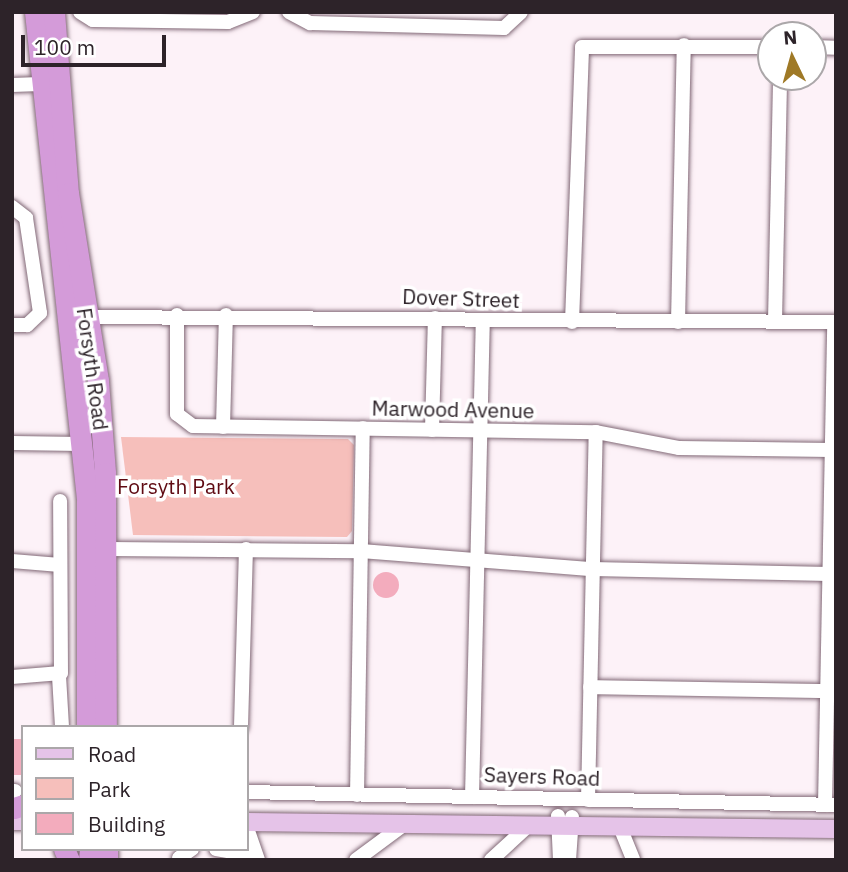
<!DOCTYPE html>
<html>
<head>
<meta charset="utf-8">
<style>
	body { margin:0 }
	#map { position:relative; width:848px; height:872px; overflow:hidden; background:#fdf2f8; font-family:"IBM Plex Sans",sans-serif }
	div>[style] { position:absolute }
	[style*='--x'] { left:calc(var(--x)*1px); top:calc(var(--y)*1px); width:calc(var(--w)*1px); rotate:calc(var(--a)*1deg) }
	.green>* { inset:0; background:#f6bfbb }
	.building>* { inset:0; background:#f3acbd }
	.round { border-radius:50% }
	.roads { filter:drop-shadow(0 0 2px #826977) drop-shadow(0 0 2px #826977) }
	.minor>* { height:14px; margin:-7px; padding:0 7px; transform-origin:7px; border-radius:7px; background:#fff }
	.major>* { height:18px; margin:-9px; padding:0 9px; transform-origin:9px; border-radius:9px; background:#e5c3e8 }
	.highway>* { height:21px; margin:-10.5px; padding:0 10.5px; transform-origin:10.5px; border-radius:10.5px; background:#d49bd9 }
	span { translate:-50% -50%; white-space:nowrap; text-align:center; line-height:1.15; -webkit-text-stroke:7px #fff; paint-order:stroke }
	.street-label { font-size:21px; color:#2d2329 }
	.park-label { font-size:21px; color:#5f0a12 }
	.frame { position:absolute; inset:0; border:14px solid #2d2329; pointer-events:none }
	.legend { position:absolute; left:21px; top:725px; width:228px; height:126px; box-sizing:border-box; background:#fff; border:2px solid #aba7a9; margin:0; padding:9px 12px; list-style:none; font-size:21px; color:#2d2329 }
	.legend li { display:flex; align-items:center; gap:14px; height:35px }
	.legend b { width:35px; border:2px solid #aba7a9 }
	.north { position:absolute; left:757px; top:21px; width:70px; height:70px; box-sizing:border-box; background:#fff; border:2px solid #aba7a9; border-radius:50%; rotate:355deg; font-size:19px; font-weight:700; line-height:28px; text-align:center; color:#2d2329 }
	.north::after { content:''; display:block; margin:auto; width:24px; height:32px; background:#9f7926; clip-path:polygon(50% 0,100% 100%,50% 72%,0 100%) }
	.scale { position:absolute; left:21px; top:35px; width:145px; height:32px; box-sizing:border-box; border:4px solid #2d2329; border-top:0; padding-left:9px; font-size:21px; line-height:24px; white-space:nowrap; color:#2d2329; -webkit-text-stroke:5px #fff; paint-order:stroke }
</style>
</head>
<body>
<div id="map">
	<div class="green">
		<i style="clip-path:polygon(121px 437px,348px 439px,354px 445px,352px 531px,347px 537px,133px 535px)"></i>
	</div>
	<div class="building">
		<i class="round" style="left:373px;top:572px;width:26px;height:26px"></i>
		<i style="clip-path:polygon(12px 739px,23px 739px,23px 775px,14px 775px)"></i>
	</div>
	<div class="roads">
		<div class="minor">
			<i style="--x:80;--y:12;--w:15;--a:32"></i>
			<i style="--x:93;--y:20;--w:135;--a:0.8"></i>
			<i style="--x:228;--y:22;--w:27;--a:-22"></i>
			<i style="--x:289;--y:12;--w:24;--a:28"></i>
			<i style="--x:310;--y:23;--w:194;--a:1.5"></i>
			<i style="--x:504;--y:28;--w:23;--a:-43"></i>
			<i style="--x:813;--y:47;--w:23;--a:2"></i>
			<i style="--x:12;--y:85;--w:28;--a:-2"></i>
			<i style="--x:12;--y:207;--w:18;--a:38"></i>
			<i style="--x:26;--y:218;--w:96;--a:81.6"></i>
			<i style="--x:40;--y:313;--w:18;--a:137"></i>
			<i style="--x:27;--y:325;--w:15;--a:180"></i>
			<i style="--x:177;--y:315;--w:99;--a:90"></i>
			<i style="--x:177;--y:414;--w:20;--a:37"></i>
			<i style="--x:193;--y:426;--w:403;--a:0.9"></i>
			<i style="--x:596;--y:432;--w:85;--a:10.9"></i>
			<i style="--x:679;--y:448;--w:152;--a:0.8"></i>
			<i style="--x:86;--y:317;--w:750;--a:0.38"></i>
			<i style="--x:775;--y:321;--w:244;--a:-88.8"></i>
			<i style="--x:572;--y:322;--w:275;--a:-87.9"></i>
			<i style="--x:582;--y:47;--w:189;--a:0"></i>
			<i style="--x:678;--y:322;--w:277;--a:-88.8"></i>
			<i style="--x:223;--y:427;--w:112;--a:-88.5"></i>
			<i style="--x:432;--y:430;--w:112;--a:-88.5"></i>
			<i style="--x:12;--y:443;--w:69;--a:0.8"></i>
			<i style="--x:109;--y:549;--w:252;--a:0.5"></i>
			<i style="--x:361;--y:551;--w:232;--a:4.5"></i>
			<i style="--x:592;--y:569;--w:237;--a:1.2"></i>
			<i style="--x:12;--y:561;--w:48;--a:4.8"></i>
			<i style="--x:59;--y:676;--w:51;--a:86.6"></i>
			<i style="--x:12;--y:677;--w:49;--a:-4.7"></i>
			<i style="--x:61;--y:673;--w:172;--a:-90.3"></i>
			<i style="--x:590;--y:687;--w:237;--a:1"></i>
			<i style="--x:241;--y:727;--w:178;--a:-88.4"></i>
			<i style="--x:12;--y:791;--w:3;--a:0"></i>
			<i style="--x:247;--y:792;--w:589;--a:1.26"></i>
			<i style="--x:357;--y:795;--w:367;--a:-89.1"></i>
			<i style="--x:472;--y:797;--w:477;--a:-88.7"></i>
			<i style="--x:588;--y:800;--w:368;--a:-88.8"></i>
			<i style="--x:825;--y:805;--w:483;--a:-88.9"></i>
			<i style="--x:558;--y:816;--w:44;--a:87.4"></i>
			<i style="--x:620;--y:827;--w:35;--a:68"></i>
			<i style="--x:247;--y:828;--w:34;--a:71"></i>
			<i style="--x:216;--y:849;--w:40;--a:10"></i>
			<i style="--x:179;--y:858;--w:16;--a:-35"></i>
			<i style="--x:356;--y:860;--w:62;--a:-36.5"></i>
			<i style="--x:491;--y:860;--w:50;--a:-42.6"></i>
			<i style="--x:569;--y:860;--w:43;--a:-86"></i>
		</div>
		<div class="major">
			<i style="--x:12;--y:821;--w:11;--a:0"></i>
			<i style="--x:247;--y:822;--w:589;--a:0.68"></i>
		</div>
		<div class="highway">
			<i style="--x:35;--y:12;--w:491;--a:83.9"></i>
			<i style="--x:87;--y:500;--w:227;--a:90"></i>
			<i style="--x:54;--y:12;--w:182;--a:85.6"></i>
			<i style="--x:68;--y:193;--w:190;--a:80.9"></i>
			<i style="--x:98;--y:381;--w:92;--a:85.6"></i>
			<i style="--x:105;--y:473;--w:254;--a:89.8"></i>
			<i style="--x:14;--y:808;--w:9;--a:-18"></i>
			<i style="--x:64;--y:849;--w:12;--a:66"></i>
			<i style="--x:89;--y:860;--w:11;--a:-85"></i>
			<i style="--x:107;--y:860;--w:11;--a:-90"></i>
		</div>
	</div>
	<div class="street-label">
		<span style="left:461px;top:298px;rotate:2deg">Dover Street</span>
		<span style="left:93px;top:369px;rotate:82deg">Forsyth Road</span>
		<span style="left:453px;top:409px;rotate:1deg">Marwood Avenue</span>
		<span style="left:542px;top:776px;rotate:2deg">Sayers Road</span>
	</div>
	<div class="park-label">
		<span style="left:176px;top:486px">Forsyth Park</span>
	</div>
	<div class="frame"></div>
	<ul class="legend">
	<li><b style="height:9px;background:#e5c3e8"></b>Road</li>
	<li><b style="height:19px;background:#f6bfbb"></b>Park</li>
	<li><b style="height:19px;background:#f3acbd"></b>Building</li>
	</ul>
	<div class="north">N</div>
	<div class="scale">100 m</div>
</div>
</body>
</html>
